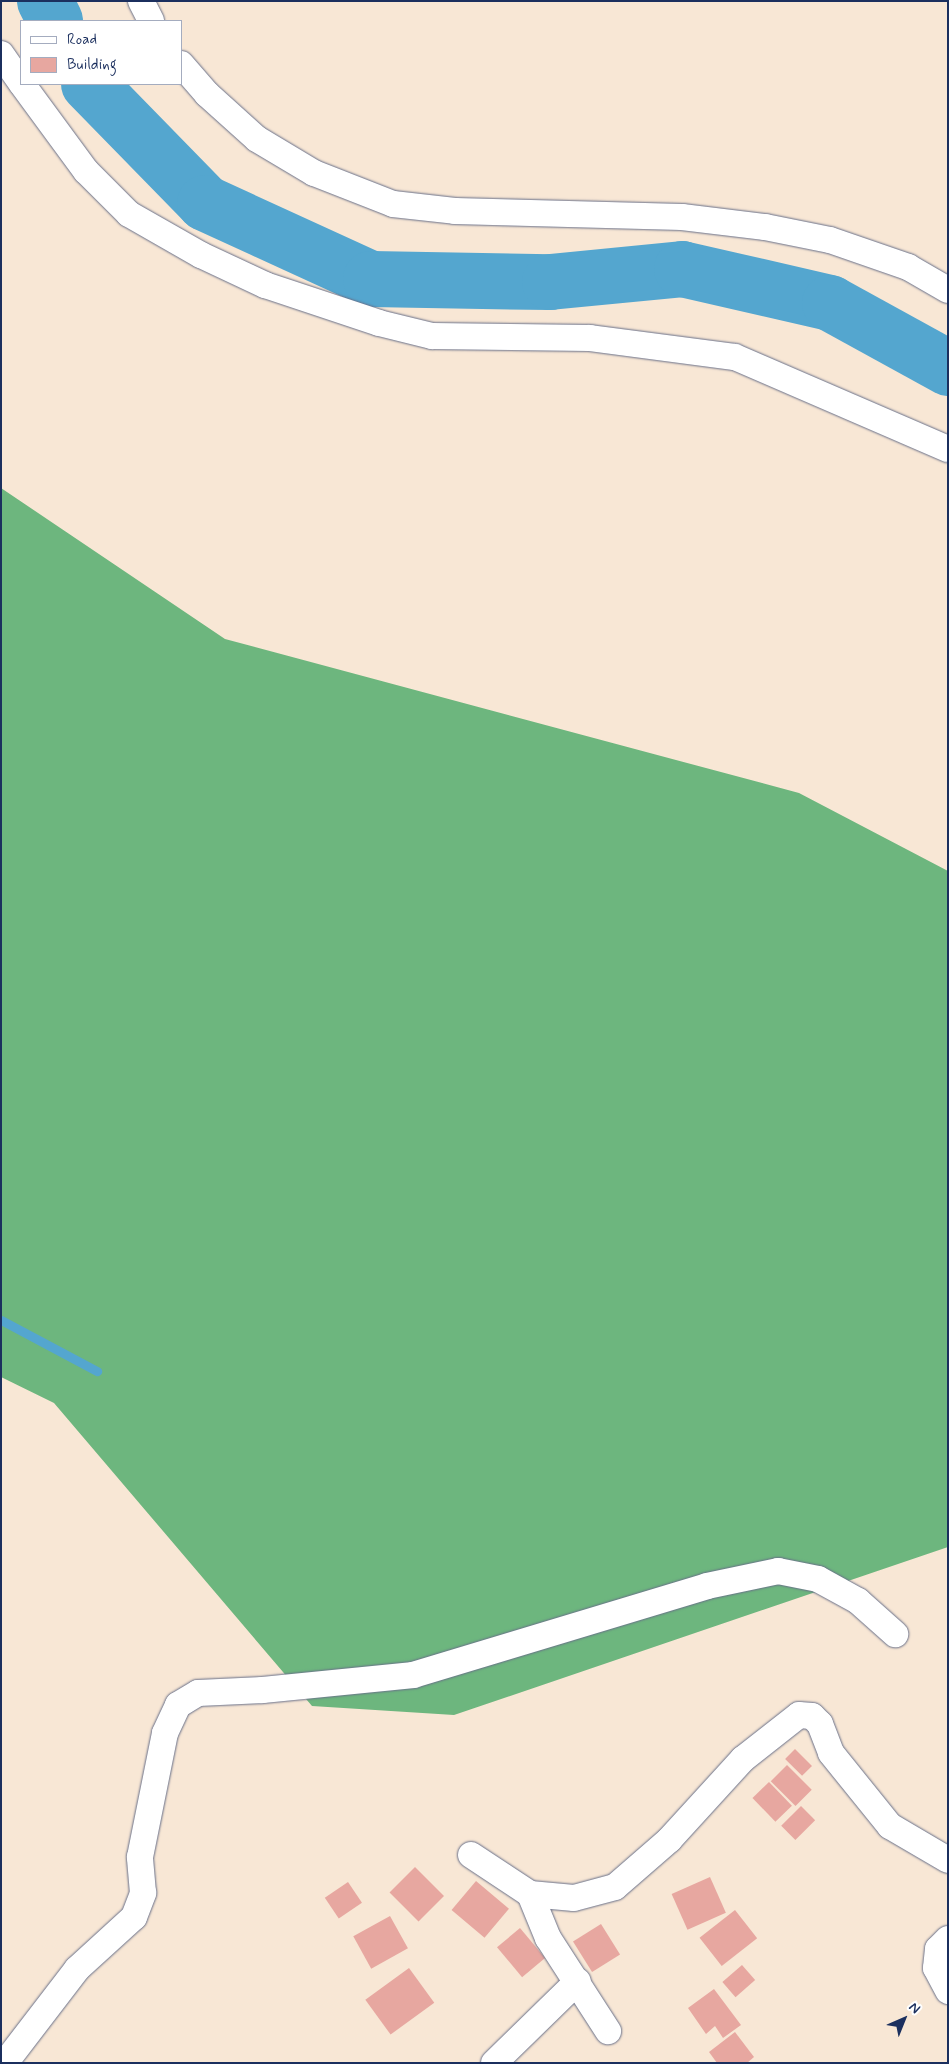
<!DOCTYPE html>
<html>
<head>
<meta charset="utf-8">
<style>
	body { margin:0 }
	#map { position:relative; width:949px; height:2064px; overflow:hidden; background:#f8e7d5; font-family:Mynerve,sans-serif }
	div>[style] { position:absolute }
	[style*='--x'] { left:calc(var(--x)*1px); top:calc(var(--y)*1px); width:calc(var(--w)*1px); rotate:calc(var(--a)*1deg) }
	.forest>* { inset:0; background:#6db67e }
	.stream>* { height:9px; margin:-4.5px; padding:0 4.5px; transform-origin:4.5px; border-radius:4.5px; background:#54a6cf }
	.river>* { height:56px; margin:-28px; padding:0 28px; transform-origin:28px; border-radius:28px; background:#54a6cf }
	.building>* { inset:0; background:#e7a7a0; transform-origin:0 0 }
	.roads { filter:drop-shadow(0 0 1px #686f88) drop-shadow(0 0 1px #686f88) }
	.street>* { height:26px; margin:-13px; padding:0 13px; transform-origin:13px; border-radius:13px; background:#fff }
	span { translate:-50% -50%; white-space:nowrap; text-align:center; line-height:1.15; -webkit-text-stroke:4px #fff; paint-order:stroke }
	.frame { position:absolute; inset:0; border:2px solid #1b2f5e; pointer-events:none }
	.legend { position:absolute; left:20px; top:20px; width:162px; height:65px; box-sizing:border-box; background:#fff; border:1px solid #a4acbf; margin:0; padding:6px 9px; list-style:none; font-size:15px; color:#1b2f5e }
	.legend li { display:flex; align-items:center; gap:10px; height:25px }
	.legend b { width:25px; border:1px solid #a4acbf }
	.north { position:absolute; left:879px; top:1994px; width:50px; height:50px; -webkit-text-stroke:4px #fff; paint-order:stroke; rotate:44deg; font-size:14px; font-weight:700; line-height:20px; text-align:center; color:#1b2f5e }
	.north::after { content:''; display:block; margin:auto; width:18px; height:22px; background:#1b2f5e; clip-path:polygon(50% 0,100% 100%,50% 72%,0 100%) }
</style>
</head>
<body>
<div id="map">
	<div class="forest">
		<i style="clip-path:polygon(1px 488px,225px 639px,799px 793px,948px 871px,948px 1547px,454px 1715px,312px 1706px,54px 1403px,1px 1377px)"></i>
	</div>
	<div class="stream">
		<i style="--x:1;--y:1320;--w:109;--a:28"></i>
	</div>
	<div class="river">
		<i style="--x:45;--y:1;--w:22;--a:63"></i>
		<i style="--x:89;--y:84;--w:166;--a:45.7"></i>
		<i style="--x:205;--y:203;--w:183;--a:24.6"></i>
		<i style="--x:371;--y:279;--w:179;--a:1"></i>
		<i style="--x:550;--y:282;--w:133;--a:-5.6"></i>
		<i style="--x:682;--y:269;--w:152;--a:12.9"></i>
		<i style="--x:830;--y:303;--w:135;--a:28.8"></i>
	</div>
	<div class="building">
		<i style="left:795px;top:1749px;width:24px;height:14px;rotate:45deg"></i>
		<i style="left:787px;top:1765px;width:35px;height:23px;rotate:45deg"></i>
		<i style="left:769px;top:1782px;width:33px;height:23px;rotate:46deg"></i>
		<i style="left:801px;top:1806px;width:20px;height:28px;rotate:45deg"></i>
		<i style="left:415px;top:1867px;width:41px;height:36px;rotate:45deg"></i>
		<i style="left:710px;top:1877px;width:39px;height:42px;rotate:66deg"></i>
		<i style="left:476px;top:1881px;width:43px;height:38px;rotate:40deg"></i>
		<i style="left:348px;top:1882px;width:25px;height:28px;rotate:56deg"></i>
		<i style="left:735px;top:1910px;width:36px;height:45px;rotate:52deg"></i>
		<i style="left:390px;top:1916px;width:37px;height:42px;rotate:61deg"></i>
		<i style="left:601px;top:1924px;width:36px;height:33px;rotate:58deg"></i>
		<i style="left:520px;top:1928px;width:39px;height:30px;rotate:50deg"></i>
		<i style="left:742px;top:1965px;width:20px;height:26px;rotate:49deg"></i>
		<i style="left:409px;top:1968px;width:43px;height:54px;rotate:54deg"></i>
		<i style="clip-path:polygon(714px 1989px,741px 2025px,723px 2038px,715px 2026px,706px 2034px,688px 2008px)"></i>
		<i style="clip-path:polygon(735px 2032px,754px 2057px,747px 2063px,717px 2063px,709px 2052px)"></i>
	</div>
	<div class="roads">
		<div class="street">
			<i style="--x:141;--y:1;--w:22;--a:63"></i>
			<i style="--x:1;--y:54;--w:35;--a:55"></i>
			<i style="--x:181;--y:64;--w:40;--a:49"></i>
			<i style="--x:207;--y:94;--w:67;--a:42"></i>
			<i style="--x:257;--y:139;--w:66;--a:30.8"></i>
			<i style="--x:314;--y:173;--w:85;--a:21.4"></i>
			<i style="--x:393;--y:204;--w:62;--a:6.4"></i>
			<i style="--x:455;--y:211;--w:227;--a:1.5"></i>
			<i style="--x:682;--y:217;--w:84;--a:6.9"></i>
			<i style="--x:765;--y:227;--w:66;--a:11.3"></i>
			<i style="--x:830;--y:240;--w:83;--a:19.1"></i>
			<i style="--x:908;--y:267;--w:46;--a:29.9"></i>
			<i style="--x:22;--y:84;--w:108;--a:53.7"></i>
			<i style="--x:86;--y:171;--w:61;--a:45"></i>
			<i style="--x:129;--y:214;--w:83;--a:29.7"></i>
			<i style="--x:201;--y:255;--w:71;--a:25.1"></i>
			<i style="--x:265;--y:285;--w:120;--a:18.4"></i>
			<i style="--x:379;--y:323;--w:55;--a:13.8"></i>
			<i style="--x:432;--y:336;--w:158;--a:0.7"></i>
			<i style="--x:590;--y:338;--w:146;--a:7.5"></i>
			<i style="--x:735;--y:357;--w:232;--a:23.4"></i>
			<i style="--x:471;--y:1855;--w:71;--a:33.5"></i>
			<i style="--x:530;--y:1894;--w:44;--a:5.2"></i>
			<i style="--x:574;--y:1898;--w:42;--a:-15"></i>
			<i style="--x:615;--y:1887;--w:72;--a:-41"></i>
			<i style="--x:669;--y:1840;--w:110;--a:-47.6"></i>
			<i style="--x:743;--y:1759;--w:71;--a:-38.2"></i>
			<i style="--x:799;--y:1715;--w:13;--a:4"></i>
			<i style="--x:812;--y:1716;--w:11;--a:45"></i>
			<i style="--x:820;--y:1724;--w:31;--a:69"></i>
			<i style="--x:831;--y:1753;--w:94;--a:51.1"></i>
			<i style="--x:890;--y:1826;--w:67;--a:30.4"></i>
			<i style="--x:530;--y:1894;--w:48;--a:67.8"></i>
			<i style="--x:548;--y:1938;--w:111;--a:57.2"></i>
			<i style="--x:948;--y:1939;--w:14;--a:135"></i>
			<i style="--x:938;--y:1949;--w:19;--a:96"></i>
			<i style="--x:936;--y:1968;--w:26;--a:62"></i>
			<i style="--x:5;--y:2063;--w:118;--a:-52.5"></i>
			<i style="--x:77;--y:1969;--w:77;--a:-42.4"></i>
			<i style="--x:134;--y:1917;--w:26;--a:-69"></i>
			<i style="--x:143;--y:1893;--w:36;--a:-95"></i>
			<i style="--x:140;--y:1857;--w:126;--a:-78.6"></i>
			<i style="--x:165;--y:1733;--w:31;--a:-65"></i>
			<i style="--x:178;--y:1705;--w:23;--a:-31"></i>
			<i style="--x:198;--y:1693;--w:65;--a:-2.6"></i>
			<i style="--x:263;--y:1690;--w:151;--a:-5.7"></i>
			<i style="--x:413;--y:1675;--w:307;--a:-16.8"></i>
			<i style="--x:707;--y:1586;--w:73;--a:-11.9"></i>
			<i style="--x:778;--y:1571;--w:41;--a:11.3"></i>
			<i style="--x:818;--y:1579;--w:46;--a:28.8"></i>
			<i style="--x:858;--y:1601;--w:50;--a:41.7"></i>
			<i style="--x:494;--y:2063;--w:117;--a:-44.3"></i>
		</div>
	</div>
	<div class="frame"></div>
	<ul class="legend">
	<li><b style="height:6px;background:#fff"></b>Road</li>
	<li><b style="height:14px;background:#e7a7a0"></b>Building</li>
	</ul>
	<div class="north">N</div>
</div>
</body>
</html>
